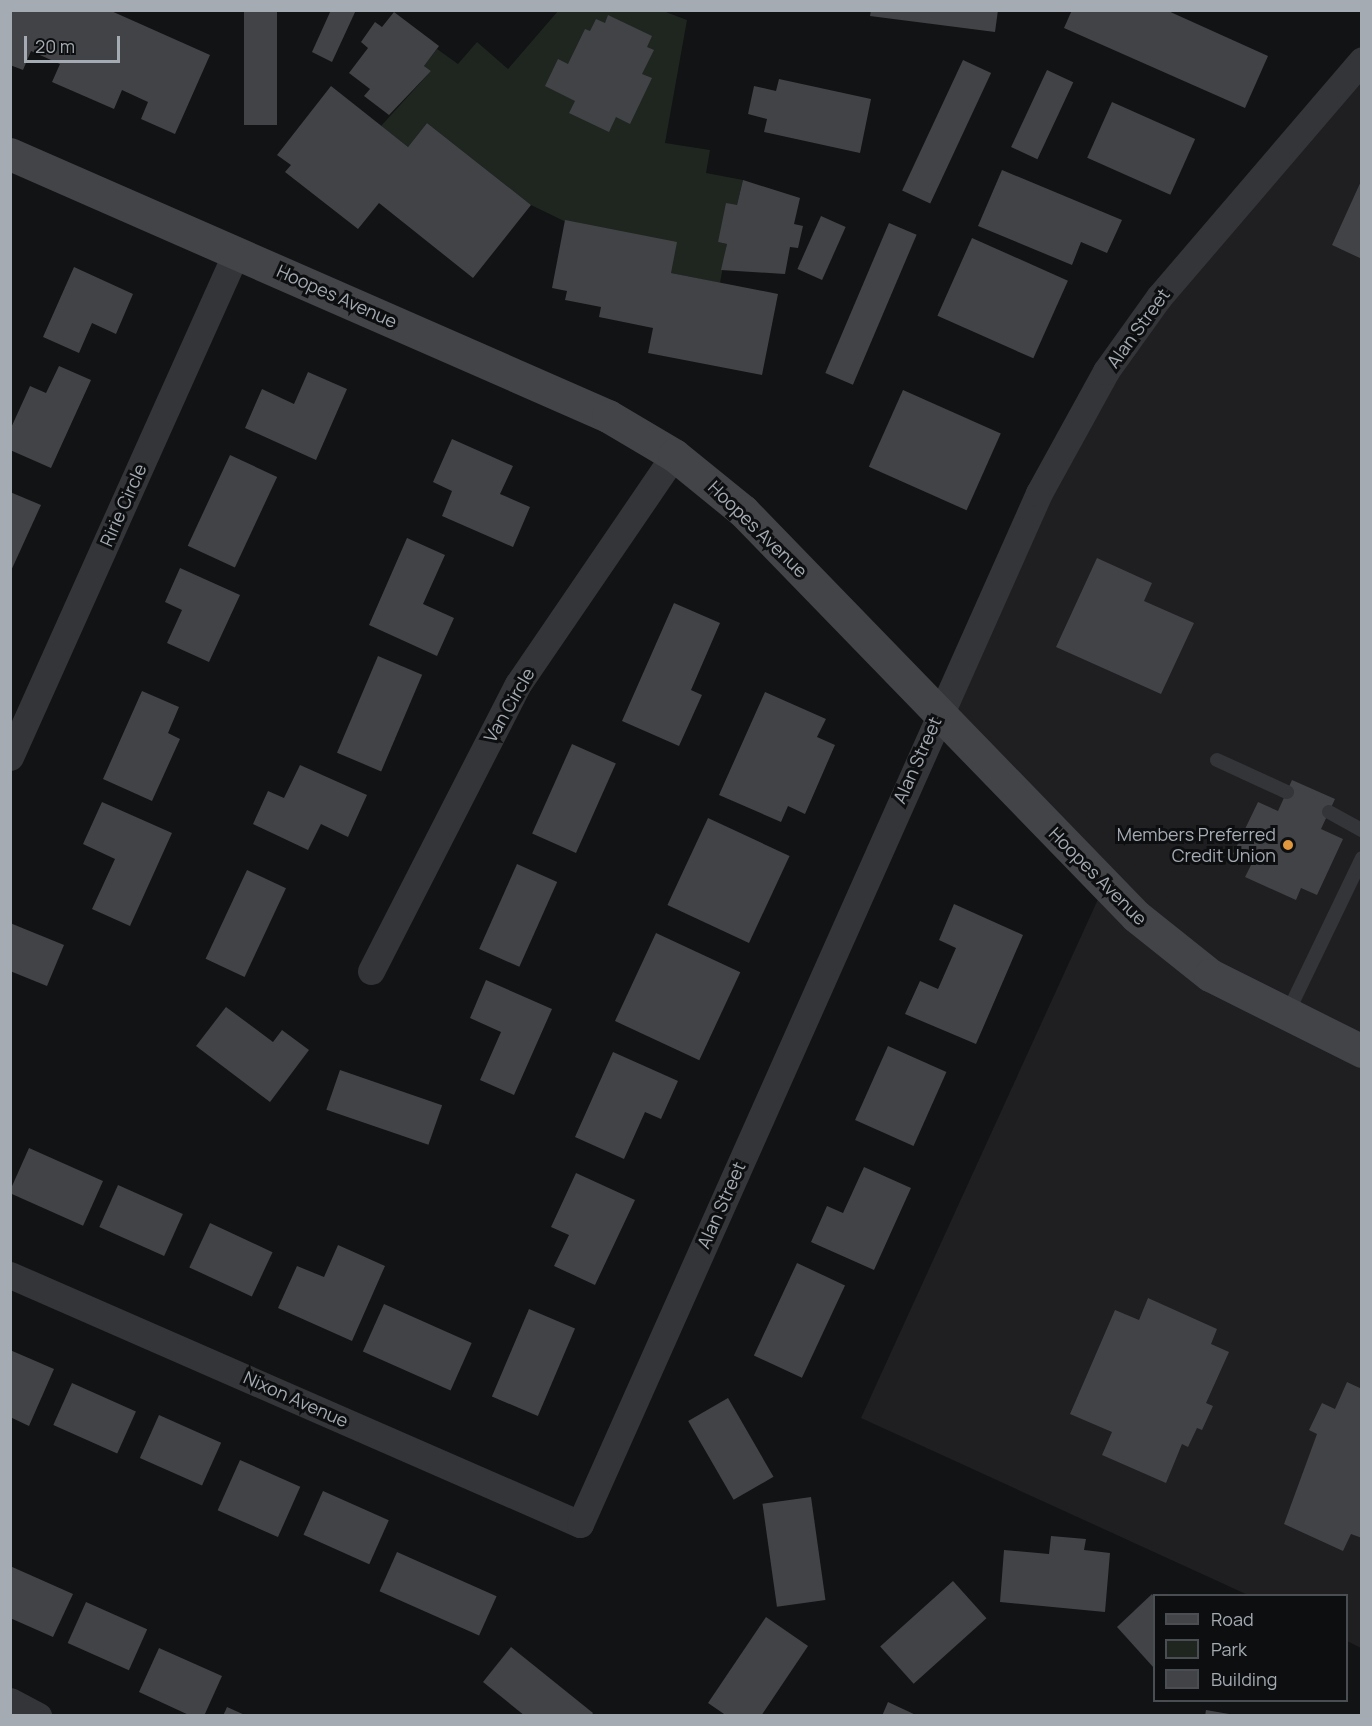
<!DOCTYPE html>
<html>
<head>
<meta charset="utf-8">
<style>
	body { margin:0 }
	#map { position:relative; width:1372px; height:1726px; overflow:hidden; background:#121314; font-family:Manrope,sans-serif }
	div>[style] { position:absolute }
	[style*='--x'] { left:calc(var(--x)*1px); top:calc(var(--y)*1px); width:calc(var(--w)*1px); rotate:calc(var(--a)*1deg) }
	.built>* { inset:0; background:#1f1f21 }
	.green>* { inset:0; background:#1f261f }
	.building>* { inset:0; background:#424347; transform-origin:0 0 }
	.lane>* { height:14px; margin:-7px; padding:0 7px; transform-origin:7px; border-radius:7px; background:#343538 }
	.street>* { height:27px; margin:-13.5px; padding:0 13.5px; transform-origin:13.5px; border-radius:13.5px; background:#343538 }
	.secondary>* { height:33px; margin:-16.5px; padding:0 16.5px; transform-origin:16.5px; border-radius:16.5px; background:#424448 }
	.dots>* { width:16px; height:16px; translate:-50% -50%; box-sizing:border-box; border:3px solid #0d0e0f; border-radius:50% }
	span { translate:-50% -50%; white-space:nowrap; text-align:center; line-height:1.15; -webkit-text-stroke:6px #0d0e0f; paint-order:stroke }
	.street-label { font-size:18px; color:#a5abb3 }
	.poi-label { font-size:18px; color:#a5abb3 }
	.right { translate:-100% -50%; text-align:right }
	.frame { position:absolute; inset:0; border:12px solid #a5abb3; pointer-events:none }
	.legend { position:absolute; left:1153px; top:1594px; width:195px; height:108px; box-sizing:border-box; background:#0d0e0f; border:2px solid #4a4d51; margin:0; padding:8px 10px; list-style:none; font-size:18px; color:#a5abb3 }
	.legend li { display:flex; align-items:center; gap:12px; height:30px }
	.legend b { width:30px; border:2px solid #4a4d51 }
	.scale { position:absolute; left:24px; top:36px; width:96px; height:27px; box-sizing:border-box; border:3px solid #a5abb3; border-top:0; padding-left:8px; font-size:18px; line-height:21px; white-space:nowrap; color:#a5abb3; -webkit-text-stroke:4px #0d0e0f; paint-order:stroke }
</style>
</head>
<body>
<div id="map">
	<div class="built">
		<i style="clip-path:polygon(1361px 60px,1361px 1648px,1347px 1641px,1346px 1596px,1248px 1595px,861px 1418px,1105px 884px,937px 715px,1106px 371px)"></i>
	</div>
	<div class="green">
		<i style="clip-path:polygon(558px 11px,663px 11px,687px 20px,665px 143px,710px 150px,706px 173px,743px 180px,737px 205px,718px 242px,727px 244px,720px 283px,671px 273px,531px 205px,427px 123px,408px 147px,381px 126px,431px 71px,424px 66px,437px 49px,458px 64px,477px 42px,508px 69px)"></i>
	</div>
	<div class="building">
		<i style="clip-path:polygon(10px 10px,109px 10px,210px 55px,175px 134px,141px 119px,148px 102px,122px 90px,114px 109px,52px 82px,60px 64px,31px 51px,23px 70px,10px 65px)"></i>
		<i style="left:244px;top:10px;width:33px;height:115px"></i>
		<i style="clip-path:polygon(331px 10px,356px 10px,332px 62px,312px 52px)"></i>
		<i style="clip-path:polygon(871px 10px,998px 10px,995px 32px,870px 16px)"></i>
		<i style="clip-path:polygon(1072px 10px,1166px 10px,1268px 56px,1245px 108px,1064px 28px)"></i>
		<i style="clip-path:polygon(394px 12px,439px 46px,424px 66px,431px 71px,389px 115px,364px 96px,370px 89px,349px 73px,368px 48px,361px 42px,375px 22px,382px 27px)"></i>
		<i style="clip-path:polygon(608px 15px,652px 36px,647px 47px,654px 50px,642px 74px,652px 78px,630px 124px,616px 117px,609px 132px,569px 113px,575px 101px,545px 86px,558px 59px,568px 64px,585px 29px,590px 31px,596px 19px,605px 23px)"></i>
		<i style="left:963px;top:60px;width:31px;height:144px;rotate:25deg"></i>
		<i style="left:1047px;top:70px;width:29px;height:85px;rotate:25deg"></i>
		<i style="clip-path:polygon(779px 79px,871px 99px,860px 153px,764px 132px,767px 119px,748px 114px,754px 86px,776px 91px)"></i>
		<i style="clip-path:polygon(331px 86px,408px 147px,427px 123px,531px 205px,473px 278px,379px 203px,358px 229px,285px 172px,291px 165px,277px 155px)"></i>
		<i style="left:1112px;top:102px;width:91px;height:61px;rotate:24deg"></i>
		<i style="clip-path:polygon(1002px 170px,1122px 220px,1107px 253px,1081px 242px,1072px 265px,978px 226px)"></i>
		<i style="clip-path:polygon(1362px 179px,1362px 259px,1332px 245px)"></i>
		<i style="clip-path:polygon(743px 180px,800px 198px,794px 224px,803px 226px,798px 248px,790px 247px,785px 274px,721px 270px,727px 244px,718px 242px,726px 203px,737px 205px)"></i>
		<i style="left:821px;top:216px;width:27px;height:58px;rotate:24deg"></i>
		<i style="clip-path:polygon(565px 220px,677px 242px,671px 273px,778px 294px,762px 375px,648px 353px,653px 328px,599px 317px,601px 307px,565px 300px,567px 291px,552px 288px)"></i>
		<i style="left:889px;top:223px;width:30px;height:163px;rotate:23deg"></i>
		<i style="left:972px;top:238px;width:105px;height:85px;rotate:24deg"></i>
		<i style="clip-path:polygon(74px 267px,133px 294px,116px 334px,92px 323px,79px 353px,43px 337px)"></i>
		<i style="clip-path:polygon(59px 366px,91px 380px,51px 468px,10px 450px,10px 430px,30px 386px,46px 393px)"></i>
		<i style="clip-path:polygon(308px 372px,347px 389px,316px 460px,245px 428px,262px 389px,294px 404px)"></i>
		<i style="left:903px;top:390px;width:107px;height:84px;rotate:24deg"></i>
		<i style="clip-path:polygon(452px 439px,513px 466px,500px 494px,530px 507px,513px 547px,442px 516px,452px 491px,433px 482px)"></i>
		<i style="left:230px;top:455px;width:52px;height:100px;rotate:25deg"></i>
		<i style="clip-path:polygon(10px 492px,41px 505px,10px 573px)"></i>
		<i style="clip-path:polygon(407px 538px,445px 555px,423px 604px,454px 618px,437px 656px,369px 625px)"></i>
		<i style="clip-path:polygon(1097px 558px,1152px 583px,1144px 601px,1194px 623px,1161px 694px,1056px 647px)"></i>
		<i style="clip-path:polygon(180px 568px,240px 595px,209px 662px,167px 643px,182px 610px,165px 602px)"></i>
		<i style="clip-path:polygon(674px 603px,720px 623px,691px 690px,702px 695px,679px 746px,622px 721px)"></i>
		<i style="left:378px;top:656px;width:48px;height:105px;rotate:23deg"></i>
		<i style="clip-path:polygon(142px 691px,179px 707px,168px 733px,180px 739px,152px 801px,103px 779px)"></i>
		<i style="clip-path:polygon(765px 692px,826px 719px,817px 737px,835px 745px,805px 814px,788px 806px,781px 822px,719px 795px)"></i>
		<i style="left:572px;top:744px;width:48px;height:98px;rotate:24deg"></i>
		<i style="clip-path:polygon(300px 765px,367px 795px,348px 837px,321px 824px,308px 850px,253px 824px,268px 791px,284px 798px)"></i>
		<i style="clip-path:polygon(1292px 780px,1335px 799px,1321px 829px,1343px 839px,1317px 895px,1301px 888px,1296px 900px,1245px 877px,1252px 863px,1233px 854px,1258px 802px,1278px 811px)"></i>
		<i style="clip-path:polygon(102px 802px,172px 833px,130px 926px,92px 909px,115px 859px,83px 844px)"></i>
		<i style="left:708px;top:818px;width:90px;height:96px;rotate:25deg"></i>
		<i style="left:517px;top:864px;width:44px;height:93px;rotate:24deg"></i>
		<i style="left:247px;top:870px;width:43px;height:98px;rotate:25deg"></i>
		<i style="clip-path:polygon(954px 904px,1023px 935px,976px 1044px,905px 1014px,920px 981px,938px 989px,956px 948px,939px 940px)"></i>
		<i style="clip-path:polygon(10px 923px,64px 945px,47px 986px,10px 971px)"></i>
		<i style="left:656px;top:933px;width:93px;height:97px;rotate:25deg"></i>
		<i style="clip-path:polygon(486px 980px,552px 1009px,514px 1095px,480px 1080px,501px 1032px,470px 1018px)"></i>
		<i style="clip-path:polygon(226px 1007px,273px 1042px,282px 1030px,309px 1050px,270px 1102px,196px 1046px)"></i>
		<i style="left:888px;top:1046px;width:64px;height:81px;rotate:24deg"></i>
		<i style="clip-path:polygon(613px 1052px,678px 1081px,661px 1119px,645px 1112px,624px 1159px,575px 1137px)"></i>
		<i style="left:340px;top:1070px;width:108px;height:42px;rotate:19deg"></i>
		<i style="left:29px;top:1148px;width:81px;height:49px;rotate:24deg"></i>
		<i style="clip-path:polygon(864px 1167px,911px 1188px,874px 1270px,811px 1242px,827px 1206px,843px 1213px)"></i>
		<i style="clip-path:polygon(576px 1173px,635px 1200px,595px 1285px,554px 1266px,569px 1235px,551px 1227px)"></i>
		<i style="left:118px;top:1185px;width:71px;height:46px;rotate:24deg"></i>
		<i style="left:210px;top:1223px;width:69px;height:49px;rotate:25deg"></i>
		<i style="clip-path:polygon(338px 1245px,385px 1266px,352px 1341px,278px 1308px,297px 1266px,324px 1277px)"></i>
		<i style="left:797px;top:1263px;width:53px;height:102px;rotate:25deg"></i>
		<i style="clip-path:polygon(1148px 1298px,1217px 1329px,1211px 1344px,1229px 1352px,1206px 1403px,1213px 1406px,1202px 1430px,1197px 1428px,1188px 1447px,1182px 1444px,1166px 1483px,1102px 1455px,1112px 1432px,1070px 1414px,1115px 1310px,1139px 1320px)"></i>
		<i style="left:384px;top:1304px;width:96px;height:52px;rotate:24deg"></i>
		<i style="left:529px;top:1309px;width:50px;height:95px;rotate:23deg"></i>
		<i style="clip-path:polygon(10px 1350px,54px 1369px,29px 1426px,10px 1417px)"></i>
		<i style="clip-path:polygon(1347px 1382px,1362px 1389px,1362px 1538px,1351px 1534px,1343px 1551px,1284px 1524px,1317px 1434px,1309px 1430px,1322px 1403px,1335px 1409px)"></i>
		<i style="left:72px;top:1383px;width:70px;height:46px;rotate:24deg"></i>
		<i style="left:728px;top:1398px;width:91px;height:46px;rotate:60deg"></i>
		<i style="left:159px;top:1415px;width:68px;height:47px;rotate:24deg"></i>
		<i style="left:240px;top:1460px;width:66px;height:55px;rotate:24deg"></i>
		<i style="left:323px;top:1491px;width:72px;height:48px;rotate:24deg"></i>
		<i style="left:811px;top:1497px;width:104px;height:49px;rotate:82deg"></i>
		<i style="clip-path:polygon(1051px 1536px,1086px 1539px,1084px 1550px,1110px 1553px,1105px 1612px,1000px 1602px,1004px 1550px,1049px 1554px)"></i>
		<i style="left:397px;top:1552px;width:109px;height:43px;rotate:24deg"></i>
		<i style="clip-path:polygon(10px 1566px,73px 1594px,53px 1637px,10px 1618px)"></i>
		<i style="left:953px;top:1581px;width:50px;height:98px;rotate:48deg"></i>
		<i style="clip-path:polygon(1152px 1594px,1154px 1597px,1154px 1668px,1117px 1627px)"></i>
		<i style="left:86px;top:1602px;width:67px;height:45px;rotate:24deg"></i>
		<i style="clip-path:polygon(766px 1617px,808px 1646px,761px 1716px,727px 1716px,708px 1703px)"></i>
		<i style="clip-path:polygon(511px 1647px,593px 1713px,591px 1716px,525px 1716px,483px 1682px)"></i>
		<i style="clip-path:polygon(159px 1648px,222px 1676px,204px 1716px,191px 1716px,139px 1692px)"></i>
		<i style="clip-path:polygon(888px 1702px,918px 1716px,882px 1716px)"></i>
		<i style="clip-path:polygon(227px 1707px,247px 1716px,223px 1716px)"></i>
		<i style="clip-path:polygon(1206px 1710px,1229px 1714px,1229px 1716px,1205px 1716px)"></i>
	</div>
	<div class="lane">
		<i style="--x:1217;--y:760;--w:77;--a:24.6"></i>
		<i style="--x:1329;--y:812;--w:38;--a:29"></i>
		<i style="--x:1287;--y:1014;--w:173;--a:-64.3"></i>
	</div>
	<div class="street">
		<i style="--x:10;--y:757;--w:552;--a:-65.85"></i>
		<i style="--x:371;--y:971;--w:322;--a:-62.9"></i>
		<i style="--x:518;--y:684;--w:277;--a:-55.7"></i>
		<i style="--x:10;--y:1275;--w:622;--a:23.6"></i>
		<i style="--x:580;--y:1524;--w:1129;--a:-66"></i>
		<i style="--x:1039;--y:493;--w:139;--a:-61.2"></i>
		<i style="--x:1106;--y:371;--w:91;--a:-54.4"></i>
		<i style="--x:1159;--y:297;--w:312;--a:-49.4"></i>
		<i style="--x:10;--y:1701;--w:32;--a:28"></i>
	</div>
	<div class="secondary">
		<i style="--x:10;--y:154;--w:653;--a:23.66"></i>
		<i style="--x:608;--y:416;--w:77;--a:30.6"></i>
		<i style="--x:674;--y:455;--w:89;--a:39.1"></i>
		<i style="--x:743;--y:511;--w:564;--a:45.86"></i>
		<i style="--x:1136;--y:916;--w:95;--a:38.6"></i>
		<i style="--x:1210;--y:975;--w:170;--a:26.6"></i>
	</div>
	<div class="dots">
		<i style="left:1288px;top:845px;background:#e1973d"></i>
	</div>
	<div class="street-label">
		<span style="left:337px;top:296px;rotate:24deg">Hoopes Avenue</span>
		<span style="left:1138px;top:328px;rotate:-54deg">Alan Street</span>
		<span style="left:123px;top:505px;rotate:-66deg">Ririe Circle</span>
		<span style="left:758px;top:529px;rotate:44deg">Hoopes Avenue</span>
		<span style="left:509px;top:705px;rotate:-60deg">Van Circle</span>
		<span style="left:917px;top:760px;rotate:-66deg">Alan Street</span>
		<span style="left:1098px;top:876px;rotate:45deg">Hoopes Avenue</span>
		<span style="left:721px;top:1205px;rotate:-66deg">Alan Street</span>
		<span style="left:296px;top:1399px;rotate:24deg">Nixon Avenue</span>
	</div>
	<div class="poi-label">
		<span class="right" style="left:1276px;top:845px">Members Preferred<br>Credit Union</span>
	</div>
	<div class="frame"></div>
	<ul class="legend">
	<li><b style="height:8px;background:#424448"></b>Road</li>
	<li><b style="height:16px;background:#1f261f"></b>Park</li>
	<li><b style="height:16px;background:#424347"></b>Building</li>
	</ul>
	<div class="scale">20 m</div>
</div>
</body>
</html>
